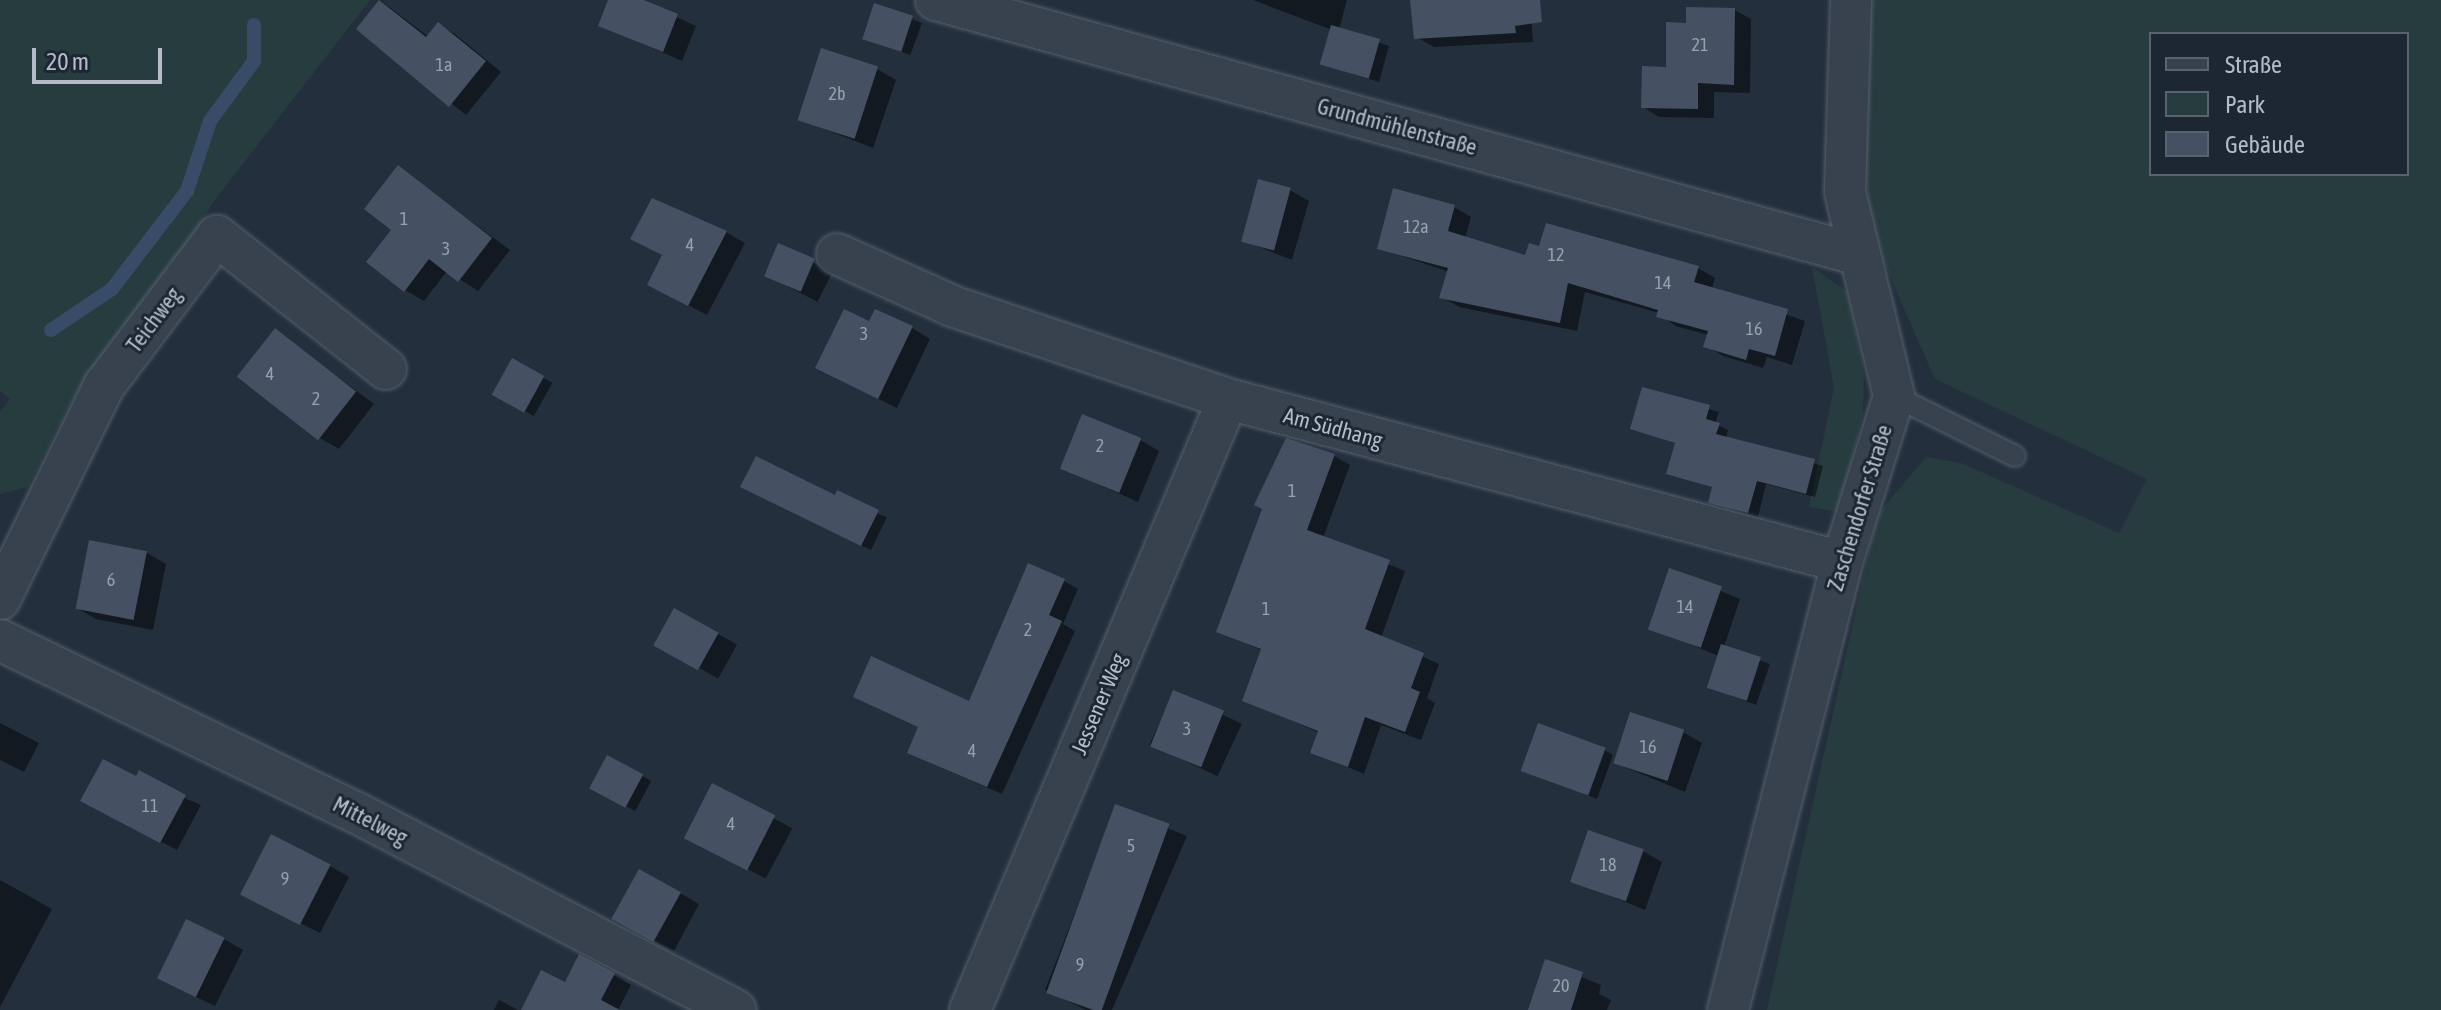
<!DOCTYPE html>
<html>
<head>
<meta charset="utf-8">
<style>
	body { margin:0 }
	#map { position:relative; width:2441px; height:1010px; overflow:hidden; background:#242f3e; font-family:"Asap Condensed",sans-serif }
	div>[style] { position:absolute }
	[style*='--x'] { left:calc(var(--x)*1px); top:calc(var(--y)*1px); width:calc(var(--w)*1px); rotate:calc(var(--a)*1deg) }
	.green>* { inset:0; background:#263c3f }
	.shadow>* { inset:0; background:#0007; transform-origin:0 0 }
	.stream>* { height:14px; margin:-7px; padding:0 7px; transform-origin:7px; border-radius:7px; background:#394c67 }
	.building>* { inset:0; background:#455162; transform-origin:0 0 }
	.roads { filter:drop-shadow(0 0 2px #565f6c) drop-shadow(0 0 2px #565f6c) }
	.service>* { height:20px; margin:-10px; padding:0 10px; transform-origin:10px; border-radius:10px; background:#38414e }
	.minor>* { height:40px; margin:-20px; padding:0 20px; transform-origin:20px; border-radius:20px; background:#38414e }
	span { translate:-50% -50%; white-space:nowrap; text-align:center; line-height:1.15; -webkit-text-stroke:6px #1d2633; paint-order:stroke }
	.number-label { font-size:18px; color:#98a1af }
	.number-label span { -webkit-text-stroke-width:0 }
	.street-label { font-size:22px; color:#b4bcc9 }
	.legend { position:absolute; left:2149px; top:32px; width:260px; height:144px; box-sizing:border-box; background:#1d2633; border:2px solid #59626f; margin:0; padding:10px 14px; list-style:none; font-size:24px; color:#b4bcc9 }
	.legend li { display:flex; align-items:center; gap:16px; height:40px }
	.legend b { width:40px; border:2px solid #59626f }
	.scale { position:absolute; left:32px; top:48px; width:130px; height:36px; box-sizing:border-box; border:4px solid #b4bcc9; border-top:0; padding-left:10px; font-size:24px; line-height:28px; white-space:nowrap; color:#b4bcc9; -webkit-text-stroke:6px #1d2633; paint-order:stroke }
</style>
</head>
<body>
<div id="map">
	<div class="green">
		<i style="clip-path:polygon(0 0,370px 0,211px 205px,197px 235px,71px 402px,28px 487px,0 494px,0 412px,10px 399px,0 391px)"></i>
		<i style="clip-path:polygon(evenodd,1867px 0,2441px 0,2441px 1010px,1767px 1010px,1877px 515px,1926px 457px,1961px 463px,2119px 533px,2147px 479px,1935px 379px,1883px 261px,1869px 206px,1860px 113px,1867px 0,2151px 34px,2407px 34px,2407px 174px,2151px 174px,2151px 34px)"></i>
		<i style="clip-path:polygon(1812px 267px,1848px 292px,1864px 374px,1863px 414px,1838px 512px,1809px 507px,1834px 388px)"></i>
	</div>
	<div class="shadow">
		<i style="clip-path:polygon(610px 0,639px 0,696px 26px,682px 61px,600px 25px)"></i>
		<i style="clip-path:polygon(1253px 0,1347px 0,1339px 30px,1389px 46px,1379px 82px,1322px 64px,1332px 30px)"></i>
		<i style="clip-path:polygon(1412px 0,1530px 0,1533px 42px,1434px 47px,1416px 37px)"></i>
		<i style="clip-path:polygon(381px 1px,429px 37px,439px 25px,455px 34px,501px 72px,466px 115px,359px 29px)"></i>
		<i style="left:875px;top:6px;width:50px;height:34px;rotate:20deg"></i>
		<i style="clip-path:polygon(1735px 10px,1751px 19px,1750px 93px,1714px 92px,1714px 118px,1659px 117px,1643px 107px,1688px 25px)"></i>
		<i style="clip-path:polygon(877px 69px,896px 80px,873px 148px,799px 119px)"></i>
		<i style="clip-path:polygon(398px 168px,510px 250px,478px 291px,447px 271px,424px 301px,405px 290px,394px 230px)"></i>
		<i style="clip-path:polygon(1290px 190px,1309px 201px,1292px 260px,1242px 240px)"></i>
		<i style="clip-path:polygon(1454px 207px,1471px 217px,1465px 238px,1526px 258px,1698px 268px,1715px 278px,1712px 289px,1805px 321px,1792px 365px,1767px 357px,1763px 368px,1723px 356px,1706px 346px,1709px 335px,1675px 326px,1659px 313px,1585px 292px,1577px 331px,1459px 307px,1442px 297px,1449px 272px,1379px 248px)"></i>
		<i style="clip-path:polygon(726px 232px,745px 243px,707px 315px,668px 295px)"></i>
		<i style="left:779px;top:245px;width:60px;height:33px;rotate:27deg"></i>
		<i style="clip-path:polygon(870px 324px,912px 328px,930px 339px,897px 408px,817px 368px)"></i>
		<i style="clip-path:polygon(276px 331px,374px 404px,339px 449px,320px 438px)"></i>
		<i style="left:513px;top:361px;width:45px;height:38px;rotate:29deg"></i>
		<i style="clip-path:polygon(1644px 389px,1719px 412px,1715px 424px,1728px 430px,1726px 439px,1823px 466px,1815px 497px,1766px 484px,1758px 517px,1710px 502px,1714px 488px,1668px 473px,1677px 444px,1632px 428px)"></i>
		<i style="clip-path:polygon(1140px 440px,1159px 451px,1138px 502px,1062px 468px)"></i>
		<i style="clip-path:polygon(1334px 456px,1350px 465px,1323px 538px,1405px 571px,1381px 638px,1439px 664px,1427px 698px,1435px 703px,1421px 740px,1381px 725px,1364px 774px,1313px 752px,1320px 733px,1244px 700px,1263px 651px,1219px 631px)"></i>
		<i style="clip-path:polygon(752px 492px,836px 498px,887px 517px,871px 550px)"></i>
		<i style="clip-path:polygon(90px 542px,147px 553px,166px 564px,153px 630px,96px 619px,77px 608px)"></i>
		<i style="clip-path:polygon(1670px 570px,1740px 599px,1724px 647px,1770px 664px,1756px 705px,1709px 687px,1719px 656px,1650px 628px)"></i>
		<i style="clip-path:polygon(1064px 581px,1078px 589px,1063px 624px,1075px 631px,1002px 794px,924px 760px)"></i>
		<i style="left:675px;top:610px;width:71px;height:39px;rotate:29deg"></i>
		<i style="left:1174px;top:692px;width:75px;height:58px;rotate:25deg"></i>
		<i style="clip-path:polygon(0 723px,39px 743px,24px 772px,0 760px)"></i>
		<i style="clip-path:polygon(1683px 732px,1702px 743px,1685px 792px,1615px 763px)"></i>
		<i style="clip-path:polygon(1604px 750px,1613px 755px,1597px 799px,1523px 770px)"></i>
		<i style="left:608px;top:758px;width:49px;height:34px;rotate:28deg"></i>
		<i style="clip-path:polygon(137px 778px,201px 805px,177px 850px,99px 809px)"></i>
		<i style="left:713px;top:786px;width:90px;height:57px;rotate:28deg"></i>
		<i style="clip-path:polygon(1116px 807px,1187px 836px,1112px 1010px,1086px 1010px,1045px 990px)"></i>
		<i style="clip-path:polygon(1643px 851px,1662px 862px,1645px 910px,1574px 881px)"></i>
		<i style="clip-path:polygon(330px 866px,349px 877px,320px 933px,262px 904px)"></i>
		<i style="clip-path:polygon(0 880px,52px 909px,0 1007px)"></i>
		<i style="clip-path:polygon(680px 893px,699px 904px,674px 951px,634px 930px)"></i>
		<i style="clip-path:polygon(224px 939px,243px 950px,215px 1006px,179px 989px)"></i>
		<i style="clip-path:polygon(1546px 962px,1601px 985px,1599px 994px,1611px 1000px,1607px 1010px,1530px 1010px)"></i>
		<i style="clip-path:polygon(614px 975px,631px 985px,618px 1010px,523px 1010px,566px 985px)"></i>
		<i style="clip-path:polygon(499px 1000px,518px 1010px,494px 1010px)"></i>
	</div>
	<div class="stream">
		<i style="--x:51;--y:330;--w:73;--a:-33.9"></i>
		<i style="--x:112;--y:289;--w:123;--a:-52.6"></i>
		<i style="--x:187;--y:191;--w:74;--a:-71.8"></i>
		<i style="--x:210;--y:121;--w:74;--a:-53.7"></i>
		<i style="--x:254;--y:61;--w:36;--a:-90"></i>
	</div>
	<div class="building">
		<i style="clip-path:polygon(379px 0,426px 37px,438px 22px,486px 61px,449px 107px,356px 29px)"></i>
		<i style="clip-path:polygon(608px 0,644px 0,678px 14px,663px 52px,598px 26px)"></i>
		<i style="clip-path:polygon(1410px 0,1540px 0,1542px 22px,1515px 26px,1516px 33px,1414px 39px)"></i>
		<i style="left:874px;top:3px;width:41px;height:38px;rotate:18deg"></i>
		<i style="clip-path:polygon(1686px 7px,1735px 8px,1734px 85px,1698px 83px,1698px 109px,1641px 108px,1642px 66px,1666px 67px,1666px 22px,1686px 23px)"></i>
		<i style="left:1331px;top:25px;width:51px;height:41px;rotate:16deg"></i>
		<i style="left:821px;top:48px;width:60px;height:76px;rotate:18deg"></i>
		<i style="clip-path:polygon(398px 165px,492px 238px,458px 282px,429px 259px,404px 292px,366px 262px,391px 230px,364px 209px)"></i>
		<i style="left:1258px;top:179px;width:34px;height:65px;rotate:15deg"></i>
		<i style="clip-path:polygon(1393px 188px,1455px 205px,1448px 231px,1525px 255px,1529px 243px,1539px 246px,1546px 223px,1699px 266px,1694px 282px,1788px 309px,1775px 356px,1749px 349px,1746px 360px,1703px 347px,1708px 331px,1656px 317px,1658px 310px,1568px 283px,1560px 323px,1439px 298px,1448px 268px,1377px 249px)"></i>
		<i style="clip-path:polygon(652px 198px,727px 231px,688px 306px,647px 285px,662px 255px,630px 239px)"></i>
		<i style="left:778px;top:243px;width:40px;height:36px;rotate:23deg"></i>
		<i style="clip-path:polygon(844px 309px,869px 321px,875px 309px,913px 326px,878px 399px,815px 368px)"></i>
		<i style="left:275px;top:328px;width:103px;height:62px;rotate:38deg"></i>
		<i style="left:512px;top:358px;width:37px;height:42px;rotate:29deg"></i>
		<i style="clip-path:polygon(1642px 387px,1710px 405px,1706px 419px,1720px 423px,1716px 434px,1815px 459px,1806px 494px,1757px 481px,1748px 513px,1708px 503px,1712px 487px,1666px 474px,1675px 443px,1630px 429px)"></i>
		<i style="left:1082px;top:414px;width:64px;height:59px;rotate:22deg"></i>
		<i style="clip-path:polygon(1286px 438px,1335px 454px,1307px 530px,1390px 560px,1365px 629px,1424px 653px,1411px 688px,1420px 692px,1405px 732px,1365px 717px,1348px 767px,1310px 753px,1318px 731px,1242px 701px,1261px 649px,1216px 632px,1262px 509px,1254px 505px)"></i>
		<i style="clip-path:polygon(756px 456px,835px 495px,837px 490px,879px 510px,861px 546px,740px 487px)"></i>
		<i style="left:89px;top:540px;width:59px;height:70px;rotate:11deg"></i>
		<i style="clip-path:polygon(1028px 563px,1065px 579px,1049px 615px,1062px 621px,987px 787px,907px 753px,918px 727px,853px 697px,871px 656px,969px 701px)"></i>
		<i style="left:1669px;top:568px;width:56px;height:65px;rotate:19deg"></i>
		<i style="left:674px;top:608px;width:51px;height:43px;rotate:29deg"></i>
		<i style="left:1721px;top:644px;width:42px;height:46px;rotate:18deg"></i>
		<i style="left:1173px;top:690px;width:55px;height:61px;rotate:22deg"></i>
		<i style="left:1630px;top:712px;width:57px;height:54px;rotate:18deg"></i>
		<i style="left:1538px;top:723px;width:72px;height:51px;rotate:20deg"></i>
		<i style="left:607px;top:755px;width:41px;height:38px;rotate:28deg"></i>
		<i style="clip-path:polygon(103px 759px,136px 776px,139px 770px,186px 795px,160px 843px,80px 801px)"></i>
		<i style="left:712px;top:783px;width:71px;height:62px;rotate:27deg"></i>
		<i style="left:1115px;top:804px;width:58px;height:201px;rotate:20deg"></i>
		<i style="left:1588px;top:830px;width:59px;height:55px;rotate:19deg"></i>
		<i style="left:271px;top:834px;width:67px;height:68px;rotate:27deg"></i>
		<i style="left:639px;top:869px;width:48px;height:57px;rotate:29deg"></i>
		<i style="left:186px;top:919px;width:43px;height:66px;rotate:26deg"></i>
		<i style="clip-path:polygon(579px 954px,615px 973px,601px 1000px,620px 1010px,521px 1010px,541px 970px,565px 982px)"></i>
		<i style="clip-path:polygon(1545px 959px,1583px 972px,1571px 1010px,1528px 1010px)"></i>
	</div>
	<div class="roads">
		<div class="service">
			<i style="--x:1894;--y:396;--w:135;--a:26.4"></i>
		</div>
		<div class="minor">
			<i style="--x:936;--y:0;--w:958;--a:15.44"></i>
			<i style="--x:837;--y:254;--w:126;--a:24.3"></i>
			<i style="--x:952;--y:306;--w:291;--a:18.6"></i>
			<i style="--x:1228;--y:399;--w:635;--a:14.87"></i>
			<i style="--x:0;--y:599;--w:237;--a:-64"></i>
			<i style="--x:104;--y:386;--w:188;--a:-53"></i>
			<i style="--x:217;--y:236;--w:215;--a:38.2"></i>
			<i style="--x:0;--y:640;--w:394;--a:25.9"></i>
			<i style="--x:355;--y:812;--w:429;--a:27.5"></i>
			<i style="--x:970;--y:1010;--w:663;--a:-67.11"></i>
			<i style="--x:1728;--y:1010;--w:462;--a:-75.7"></i>
			<i style="--x:1842;--y:562;--w:174;--a:-72.6"></i>
			<i style="--x:1894;--y:396;--w:210;--a:-103.5"></i>
			<i style="--x:1845;--y:192;--w:192;--a:-88.2"></i>
		</div>
	</div>
	<div class="number-label">
		<span style="left:1700px;top:45px">21</span>
		<span style="left:444px;top:65px">1a</span>
		<span style="left:837px;top:94px">2b</span>
		<span style="left:404px;top:219px">1</span>
		<span style="left:1416px;top:227px">12a</span>
		<span style="left:690px;top:245px">4</span>
		<span style="left:446px;top:249px">3</span>
		<span style="left:1556px;top:255px">12</span>
		<span style="left:1663px;top:283px">14</span>
		<span style="left:1754px;top:329px">16</span>
		<span style="left:864px;top:334px">3</span>
		<span style="left:270px;top:374px">4</span>
		<span style="left:316px;top:399px">2</span>
		<span style="left:1100px;top:446px">2</span>
		<span style="left:1292px;top:491px">1</span>
		<span style="left:111px;top:580px">6</span>
		<span style="left:1685px;top:607px">14</span>
		<span style="left:1266px;top:609px">1</span>
		<span style="left:1028px;top:630px">2</span>
		<span style="left:1187px;top:729px">3</span>
		<span style="left:1648px;top:747px">16</span>
		<span style="left:972px;top:751px">4</span>
		<span style="left:150px;top:806px">11</span>
		<span style="left:731px;top:824px">4</span>
		<span style="left:1131px;top:846px">5</span>
		<span style="left:1608px;top:865px">18</span>
		<span style="left:285px;top:879px">9</span>
		<span style="left:1080px;top:965px">9</span>
		<span style="left:1561px;top:986px">20</span>
	</div>
	<div class="street-label">
		<span style="left:1397px;top:127px;rotate:15deg">Grundmühlenstraße</span>
		<span style="left:154px;top:320px;rotate:-53deg">Teichweg</span>
		<span style="left:1333px;top:428px;rotate:15deg">Am Südhang</span>
		<span style="left:1860px;top:508px;rotate:-73deg">Zaschendorfer Straße</span>
		<span style="left:1099px;top:704px;rotate:-67deg">Jessener Weg</span>
		<span style="left:370px;top:821px;rotate:27deg">Mittelweg</span>
	</div>
	<ul class="legend">
	<li><b style="height:10px;background:#38414e"></b>Straße</li>
	<li><b style="height:22px;background:#263c3f"></b>Park</li>
	<li><b style="height:22px;background:#455162"></b>Gebäude</li>
	</ul>
	<div class="scale">20 m</div>
</div>
</body>
</html>
